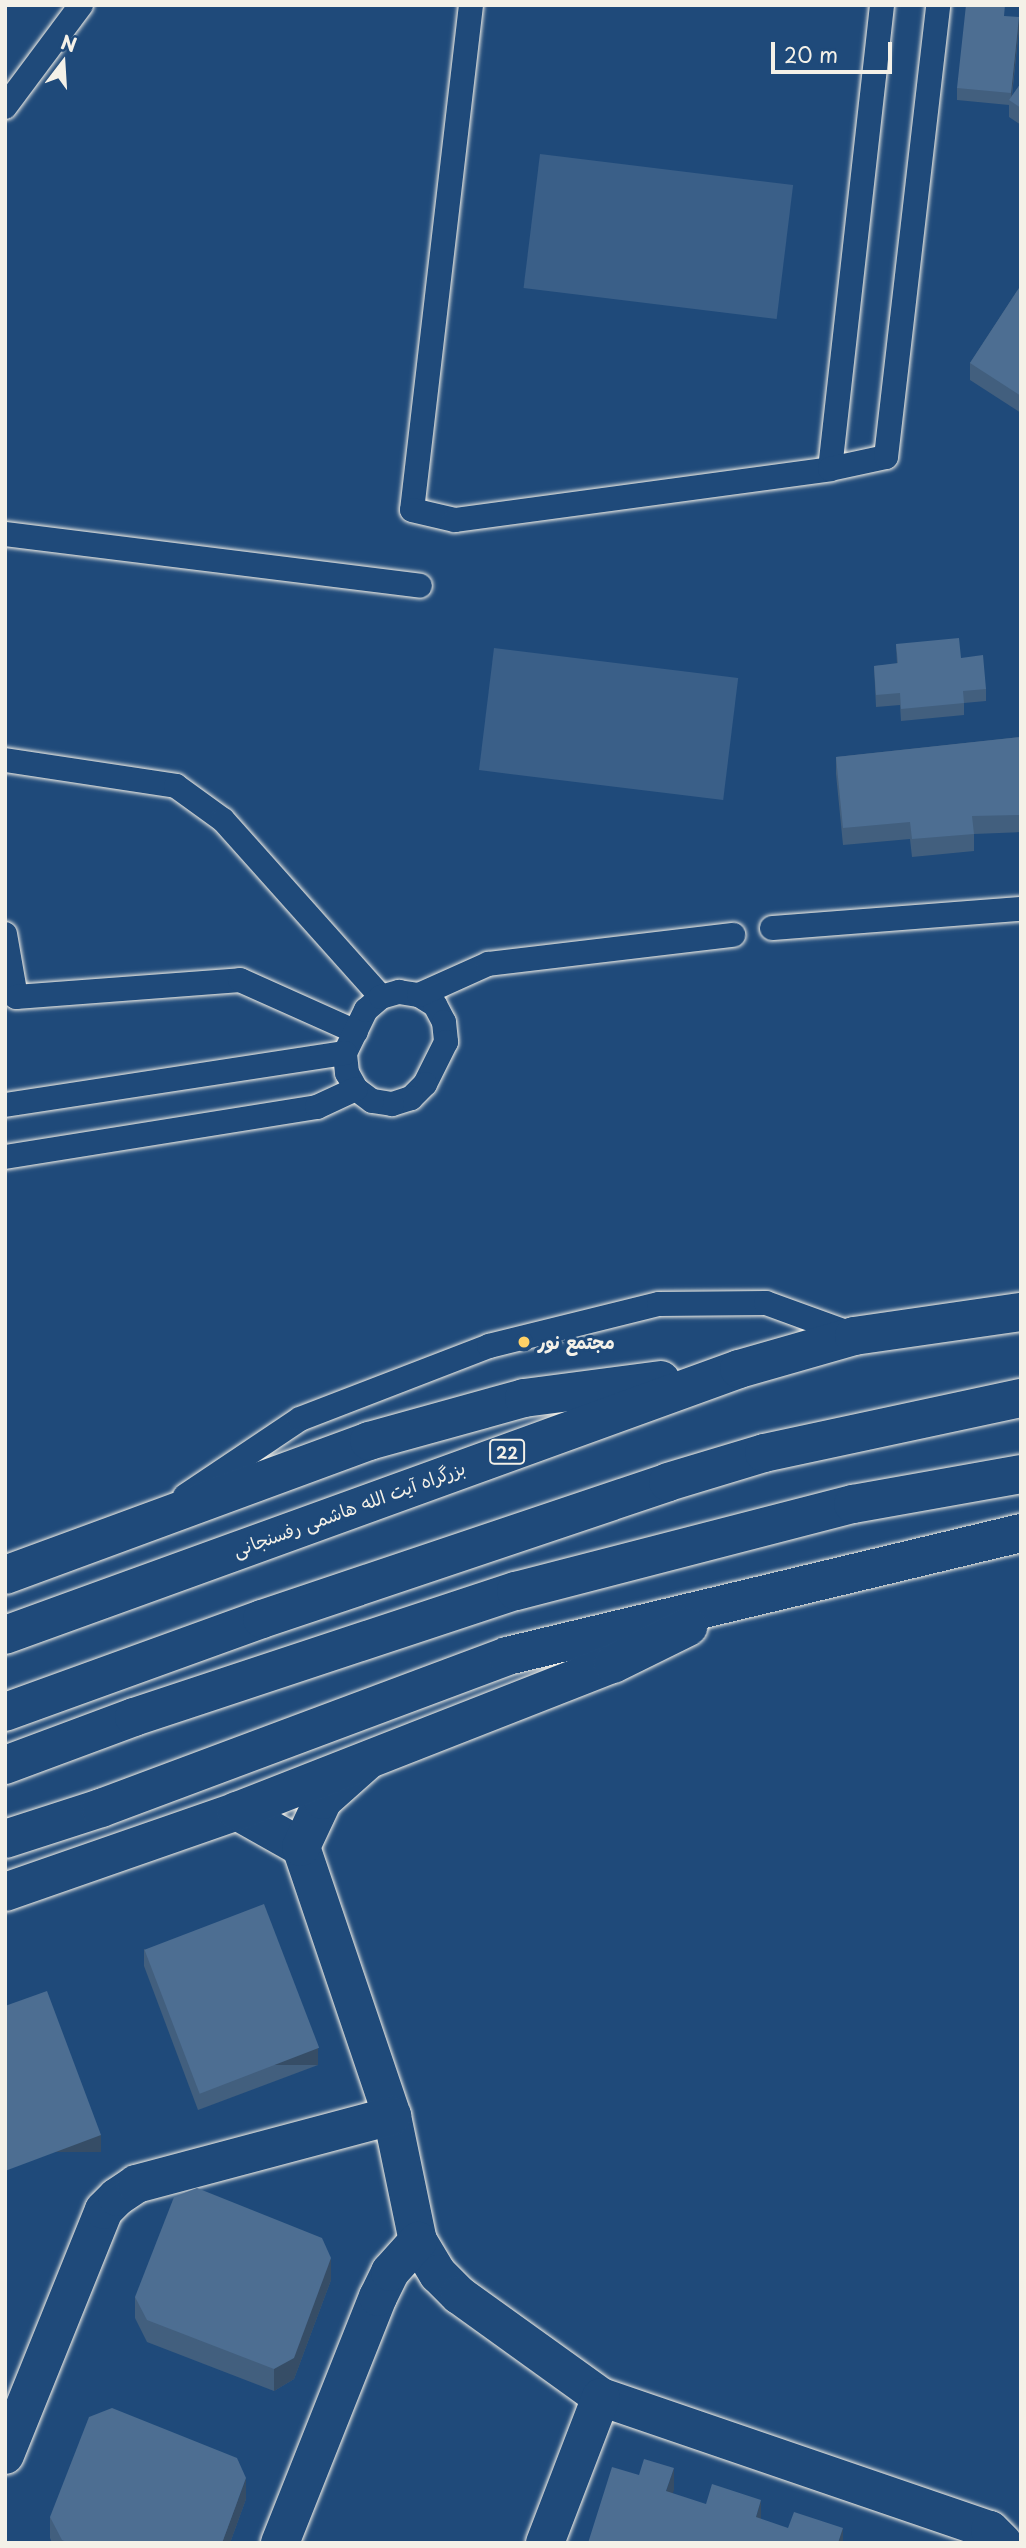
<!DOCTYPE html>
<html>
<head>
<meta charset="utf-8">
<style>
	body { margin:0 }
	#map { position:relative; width:1026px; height:2548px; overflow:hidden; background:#1f4a7a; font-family:"Playpen Sans","Playpen Sans Arabic",sans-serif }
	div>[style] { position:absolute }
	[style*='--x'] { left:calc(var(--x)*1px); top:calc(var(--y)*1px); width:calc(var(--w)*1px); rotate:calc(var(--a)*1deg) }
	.green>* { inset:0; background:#3a5f88; transform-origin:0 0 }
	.roads { filter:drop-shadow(0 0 2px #f4f1e8) drop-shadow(0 0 2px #f4f1e8) }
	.lane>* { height:24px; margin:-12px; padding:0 12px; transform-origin:12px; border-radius:12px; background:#1f4a7a }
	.street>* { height:38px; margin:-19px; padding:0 19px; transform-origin:19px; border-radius:19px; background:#1f4a7a }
	.highway>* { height:38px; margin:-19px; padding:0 19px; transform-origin:19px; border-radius:19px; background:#1f4a7a }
	.wall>* { inset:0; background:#425f7e }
	.shaded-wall>* { inset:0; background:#364d66; transform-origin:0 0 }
	.building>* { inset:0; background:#4d6e92; transform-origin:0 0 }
	.dots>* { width:19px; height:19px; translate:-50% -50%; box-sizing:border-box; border:4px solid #1f4a7a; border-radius:50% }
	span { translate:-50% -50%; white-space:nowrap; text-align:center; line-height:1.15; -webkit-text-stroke:6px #1f4a7a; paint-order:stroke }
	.shield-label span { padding:2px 5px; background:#1f4a7a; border:2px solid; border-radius:5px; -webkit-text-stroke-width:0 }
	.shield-label { font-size:16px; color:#f4f1e8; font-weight:700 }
	.poi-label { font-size:18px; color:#f4f1e8; font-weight:700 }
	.left { translate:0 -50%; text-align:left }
	.street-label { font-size:18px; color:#f4f1e8 }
	.frame { position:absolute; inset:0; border:7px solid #f4f1e8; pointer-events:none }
	.north { position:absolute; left:28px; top:28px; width:70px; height:70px; -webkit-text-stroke:5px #1f4a7a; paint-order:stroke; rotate:17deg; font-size:19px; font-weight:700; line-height:28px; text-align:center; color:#f4f1e8 }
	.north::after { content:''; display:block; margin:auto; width:24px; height:32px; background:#f4f1e8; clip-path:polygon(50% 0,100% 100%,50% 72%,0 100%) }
	.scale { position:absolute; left:771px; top:42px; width:121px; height:32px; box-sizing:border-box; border:4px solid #f4f1e8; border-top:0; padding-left:9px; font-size:21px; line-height:24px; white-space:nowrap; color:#f4f1e8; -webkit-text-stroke:5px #1f4a7a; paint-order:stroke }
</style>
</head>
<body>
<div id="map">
	<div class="green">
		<i style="left:540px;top:154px;width:255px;height:135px;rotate:7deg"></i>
		<i style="left:494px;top:648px;width:246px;height:123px;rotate:7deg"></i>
	</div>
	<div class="roads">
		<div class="lane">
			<i style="--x:471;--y:5;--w:508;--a:96.66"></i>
			<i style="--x:412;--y:510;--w:44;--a:13.1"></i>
			<i style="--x:455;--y:520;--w:378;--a:-7.7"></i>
			<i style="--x:830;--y:469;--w:467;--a:-83.6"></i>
			<i style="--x:5;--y:107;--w:127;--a:-53.3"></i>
			<i style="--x:830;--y:469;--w:57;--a:-12.1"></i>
			<i style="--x:886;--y:457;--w:455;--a:-83.4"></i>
			<i style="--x:5;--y:534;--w:418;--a:7.1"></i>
			<i style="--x:5;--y:760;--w:173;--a:8.6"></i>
			<i style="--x:176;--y:786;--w:58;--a:35.9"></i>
			<i style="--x:223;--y:820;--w:237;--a:48.2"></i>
			<i style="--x:772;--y:928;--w:250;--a:-4.4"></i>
			<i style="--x:5;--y:934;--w:64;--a:80.1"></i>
			<i style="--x:16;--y:997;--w:225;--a:-4.3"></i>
			<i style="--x:240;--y:980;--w:127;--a:24.1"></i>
			<i style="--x:399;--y:992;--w:20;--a:9"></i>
			<i style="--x:419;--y:995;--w:19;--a:32"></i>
			<i style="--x:435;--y:1005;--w:19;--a:62"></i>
			<i style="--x:444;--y:1022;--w:20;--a:84"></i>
			<i style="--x:446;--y:1042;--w:47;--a:116.6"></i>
			<i style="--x:425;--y:1084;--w:20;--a:135"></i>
			<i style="--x:411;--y:1098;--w:20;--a:162"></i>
			<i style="--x:392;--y:1104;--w:20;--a:-171"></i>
			<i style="--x:372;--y:1101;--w:20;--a:-143"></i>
			<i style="--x:356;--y:1089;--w:18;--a:-119"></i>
			<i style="--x:347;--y:1073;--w:20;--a:-96"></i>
			<i style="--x:345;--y:1053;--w:48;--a:-64"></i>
			<i style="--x:366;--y:1010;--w:20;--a:-41"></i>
			<i style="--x:381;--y:997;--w:19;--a:-16"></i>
			<i style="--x:419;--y:995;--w:76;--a:-24.2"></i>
			<i style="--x:488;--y:964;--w:247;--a:-6.8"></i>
			<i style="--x:5;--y:1105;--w:344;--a:-8.7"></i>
			<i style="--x:5;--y:1157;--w:316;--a:-9.1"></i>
			<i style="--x:317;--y:1107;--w:43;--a:-24.8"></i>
			<i style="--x:185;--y:1496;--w:138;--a:-33.8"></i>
			<i style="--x:300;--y:1419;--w:203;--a:-21.1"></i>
			<i style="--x:489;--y:1346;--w:175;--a:-13.9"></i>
			<i style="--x:659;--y:1304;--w:107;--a:-0.5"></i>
			<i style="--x:766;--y:1303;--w:94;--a:20"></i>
		</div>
		<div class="street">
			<i style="--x:237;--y:1811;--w:73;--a:29.4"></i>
			<i style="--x:301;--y:1847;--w:284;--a:71.3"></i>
			<i style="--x:392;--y:2116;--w:128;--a:78.3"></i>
			<i style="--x:418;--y:2241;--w:39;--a:59"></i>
			<i style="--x:438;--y:2274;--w:30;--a:45"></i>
			<i style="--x:459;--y:2295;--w:175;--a:35.7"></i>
			<i style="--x:601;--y:2397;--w:411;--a:18.9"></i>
			<i style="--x:990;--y:2530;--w:18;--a:45"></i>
			<i style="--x:301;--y:1847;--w:52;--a:-64.9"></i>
			<i style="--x:323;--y:1800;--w:59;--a:-41.6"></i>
			<i style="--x:5;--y:2455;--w:264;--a:-68"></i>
			<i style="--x:104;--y:2210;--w:18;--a:-45"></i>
			<i style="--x:117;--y:2197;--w:23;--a:-34"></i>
			<i style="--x:136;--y:2184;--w:265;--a:-14.9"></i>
			<i style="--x:280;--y:2543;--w:265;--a:-68.3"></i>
			<i style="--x:378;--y:2297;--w:28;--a:-64"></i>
			<i style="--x:390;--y:2272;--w:42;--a:-47.9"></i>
			<i style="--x:545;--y:2543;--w:156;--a:-69"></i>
		</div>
		<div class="highway">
			<i style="--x:5;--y:1575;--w:388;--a:-20.2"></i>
			<i style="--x:369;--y:1441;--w:161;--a:-15.5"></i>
			<i style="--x:524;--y:1398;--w:138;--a:-7.5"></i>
			<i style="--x:5;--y:1635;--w:781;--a:-19.92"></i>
			<i style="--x:739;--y:1369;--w:120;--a:-16"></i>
			<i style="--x:854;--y:1336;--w:169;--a:-8.2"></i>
			<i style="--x:5;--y:1712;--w:273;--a:-19.9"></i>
			<i style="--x:262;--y:1619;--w:428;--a:-18.6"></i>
			<i style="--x:668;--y:1482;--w:100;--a:-16.8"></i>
			<i style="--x:764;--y:1453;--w:263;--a:-12.1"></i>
			<i style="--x:5;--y:1765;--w:138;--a:-20.4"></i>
			<i style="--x:134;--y:1717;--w:402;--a:-18.3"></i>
			<i style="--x:516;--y:1591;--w:348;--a:-14.5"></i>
			<i style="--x:853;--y:1504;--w:171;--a:-10.1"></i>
			<i style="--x:5;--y:1839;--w:101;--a:-17.9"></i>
			<i style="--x:101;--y:1808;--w:434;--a:-20.5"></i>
			<i style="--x:507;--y:1656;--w:529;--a:-13.46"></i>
			<i style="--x:5;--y:1892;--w:246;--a:-19.2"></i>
			<i style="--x:237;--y:1811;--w:404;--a:-21.4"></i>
			<i style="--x:613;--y:1664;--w:84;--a:-26.3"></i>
		</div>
	</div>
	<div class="wall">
		<i style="clip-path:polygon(1005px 16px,1019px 29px,1012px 96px,1021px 83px,1021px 125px,1009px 117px,1009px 105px,957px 100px,957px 88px)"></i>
		<i style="clip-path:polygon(1021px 285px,1021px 413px,970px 380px,970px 363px)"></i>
		<i style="clip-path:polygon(896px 644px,961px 658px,986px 689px,986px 701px,964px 703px,964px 715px,901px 721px,900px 705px,876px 707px,874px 666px,897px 664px)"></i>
		<i style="clip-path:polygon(1021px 737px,1021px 832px,974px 834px,974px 851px,912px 857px,910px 839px,843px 845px,836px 774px,836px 757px)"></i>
		<i style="clip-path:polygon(144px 1949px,318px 2065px,198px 2110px,144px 1966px)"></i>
		<i style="clip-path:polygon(331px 2280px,294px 2379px,274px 2391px,147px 2342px,135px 2318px,135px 2297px)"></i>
		<i style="clip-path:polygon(246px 2499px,230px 2543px,52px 2543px,50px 2538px,50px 2517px)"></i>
	</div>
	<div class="shaded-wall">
		<i style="clip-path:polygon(1019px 17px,1019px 29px,1011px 101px,1011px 93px)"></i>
		<i style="left:318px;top:2048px;width:17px;height:128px;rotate:90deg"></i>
		<i style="left:101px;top:2135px;width:17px;height:103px;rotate:90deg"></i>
		<i style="clip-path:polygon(331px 2258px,331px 2280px,294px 2379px,274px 2391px,274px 2369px)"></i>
		<i style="clip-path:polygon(674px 2468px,674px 2490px,666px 2513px,666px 2491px)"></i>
		<i style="clip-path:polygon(246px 2478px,246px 2499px,230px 2543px,222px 2543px)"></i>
		<i style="clip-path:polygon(761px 2500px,761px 2521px,756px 2517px)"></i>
		<i style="clip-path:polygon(843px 2528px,843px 2543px,838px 2543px)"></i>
	</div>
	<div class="building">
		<i style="clip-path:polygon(966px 5px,1005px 5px,1004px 16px,1019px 17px,1011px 93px,957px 88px)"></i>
		<i style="clip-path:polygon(1021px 83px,1021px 108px,1009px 100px)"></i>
		<i style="clip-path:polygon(1021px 285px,1021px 396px,970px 363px)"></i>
		<i style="clip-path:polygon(959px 638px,961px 658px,983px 655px,986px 689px,963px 691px,964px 703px,901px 709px,900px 693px,876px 695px,874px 666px,898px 663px,896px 644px)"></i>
		<i style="clip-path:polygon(1021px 737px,1021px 815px,972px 816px,974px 834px,912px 839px,910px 822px,843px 828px,836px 757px)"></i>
		<i style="left:264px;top:1904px;width:154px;height:128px;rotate:69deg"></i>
		<i style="clip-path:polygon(47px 1991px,101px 2135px,5px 2171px,5px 2006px)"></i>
		<i style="clip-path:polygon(197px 2188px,322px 2238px,331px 2258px,294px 2358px,274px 2369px,147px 2320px,135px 2297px,174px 2197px)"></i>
		<i style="clip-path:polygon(112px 2408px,237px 2458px,246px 2478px,222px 2543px,69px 2543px,62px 2540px,50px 2517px,89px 2417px)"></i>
		<i style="clip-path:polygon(644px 2459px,674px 2468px,666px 2491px,706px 2504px,712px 2484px,761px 2500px,756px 2517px,788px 2528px,794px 2512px,843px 2528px,838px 2543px,588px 2543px,612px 2467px,639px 2475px)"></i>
	</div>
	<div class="dots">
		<i style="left:524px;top:1342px;background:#ffd166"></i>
	</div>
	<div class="shield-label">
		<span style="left:507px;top:1452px">22</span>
	</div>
	<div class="poi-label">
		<span class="left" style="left:538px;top:1342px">مجتمع نور</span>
	</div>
	<div class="street-label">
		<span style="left:349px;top:1509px;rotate:-20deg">بزرگراه آیت الله هاشمی رفسنجانی</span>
	</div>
	<div class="frame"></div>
	<div class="north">N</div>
	<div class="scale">20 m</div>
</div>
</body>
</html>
